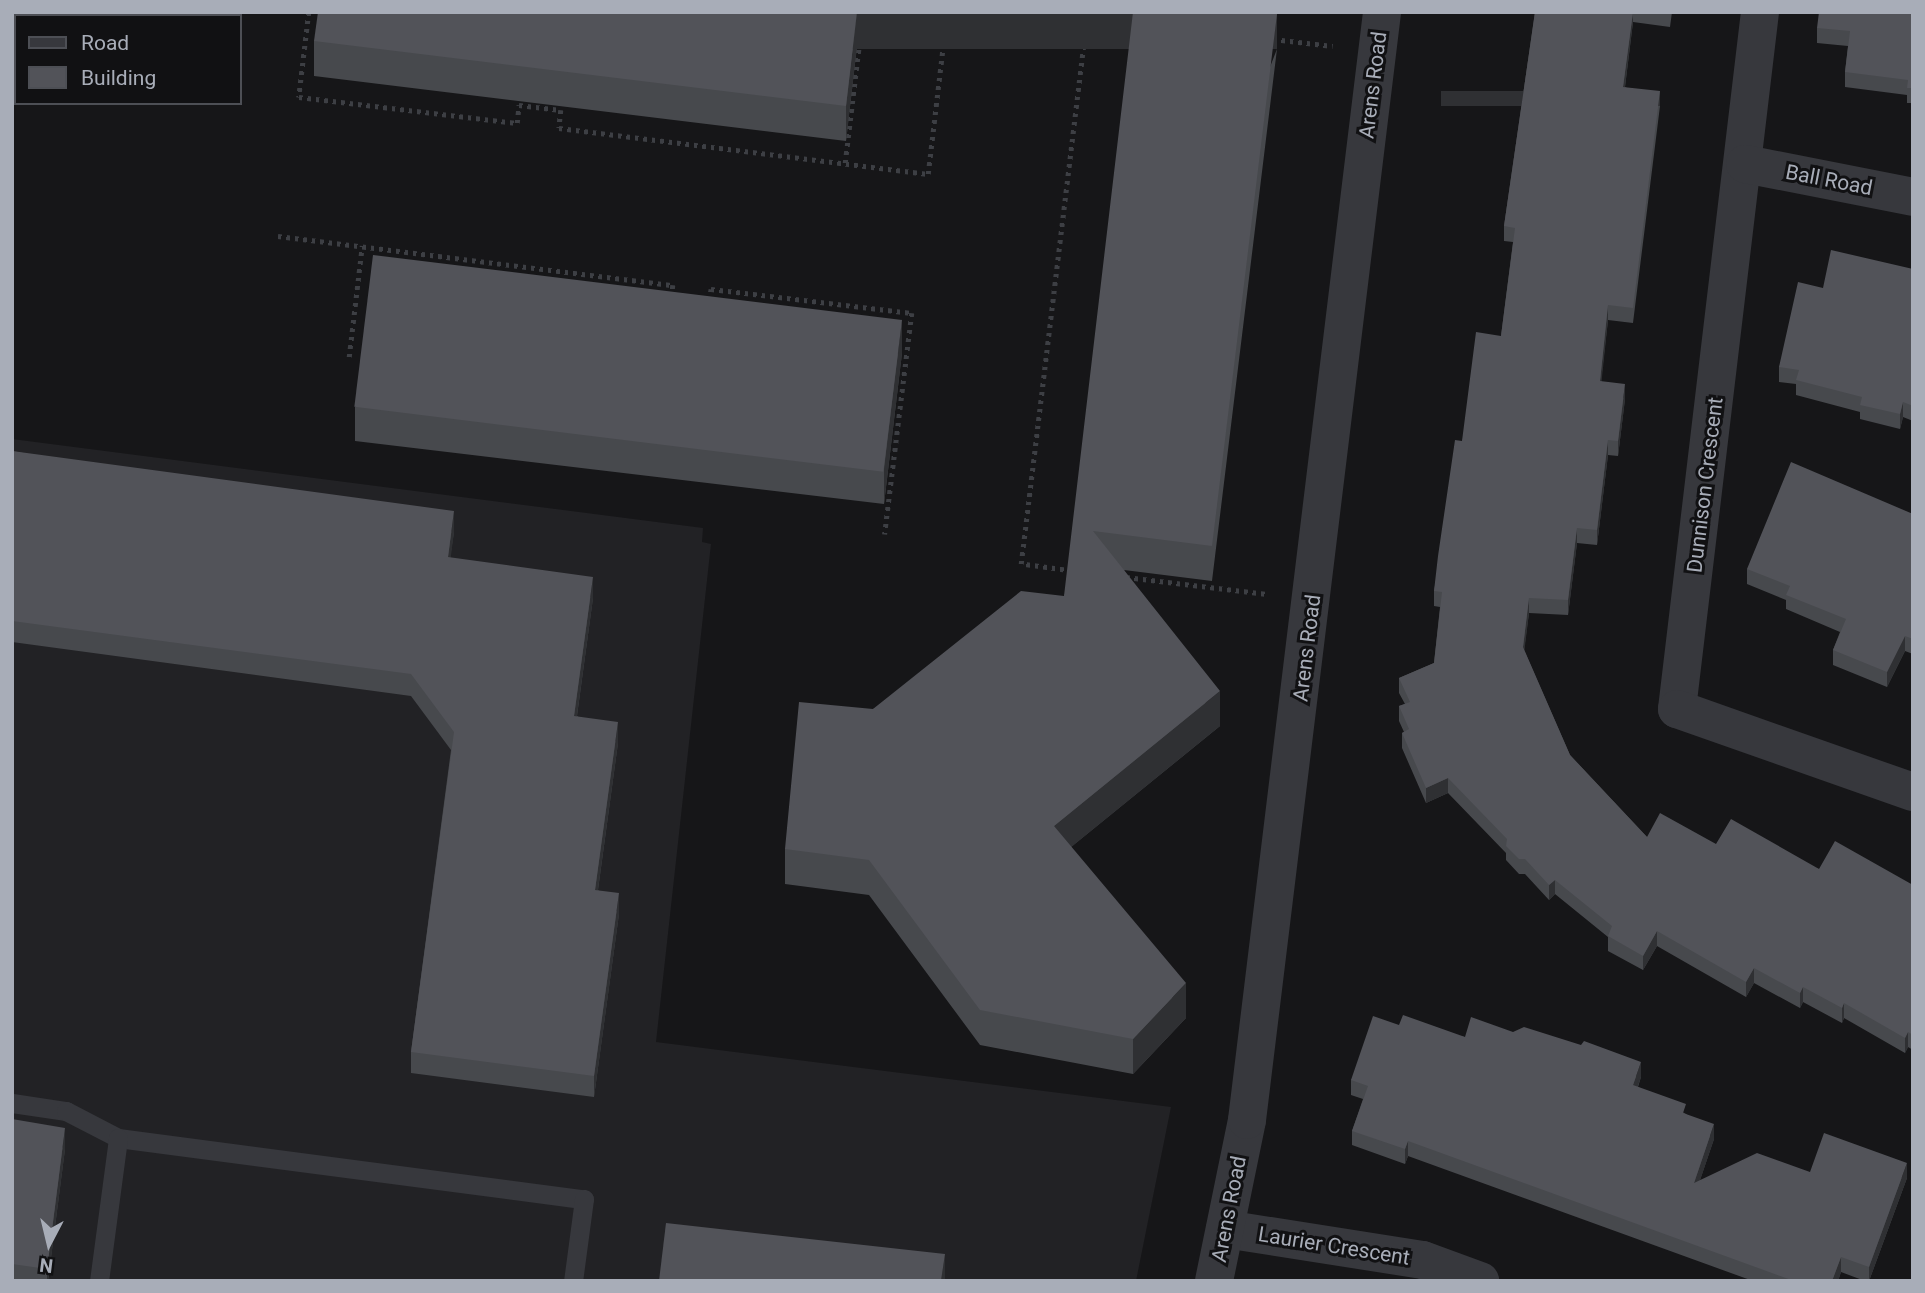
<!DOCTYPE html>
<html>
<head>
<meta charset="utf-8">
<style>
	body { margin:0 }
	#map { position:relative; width:1925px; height:1293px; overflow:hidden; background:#161618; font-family:Roboto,sans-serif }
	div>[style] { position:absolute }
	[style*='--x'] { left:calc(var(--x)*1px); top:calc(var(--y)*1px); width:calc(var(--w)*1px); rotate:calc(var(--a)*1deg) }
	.built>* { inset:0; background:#222225 }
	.path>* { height:4.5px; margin-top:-2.25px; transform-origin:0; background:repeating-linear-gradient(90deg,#3d3f44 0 3.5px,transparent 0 8.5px) }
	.service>* { height:19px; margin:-9.5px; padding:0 9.5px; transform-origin:9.5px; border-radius:9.5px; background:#37383d }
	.minor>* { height:38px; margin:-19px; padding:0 19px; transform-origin:19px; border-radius:19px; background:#37383d }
	.wall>* { inset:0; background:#47494d }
	.shaded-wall>* { inset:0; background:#2f3033; transform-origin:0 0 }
	.building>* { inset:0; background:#525359; transform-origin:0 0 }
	span { translate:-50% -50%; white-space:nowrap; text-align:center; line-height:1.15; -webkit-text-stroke:6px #111113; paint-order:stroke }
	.street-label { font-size:21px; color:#a8adb8 }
	.frame { position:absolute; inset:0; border:14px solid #a8adb8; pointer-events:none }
	.legend { position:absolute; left:14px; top:14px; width:228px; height:91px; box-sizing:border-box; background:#111113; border:2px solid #4d4f55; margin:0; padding:9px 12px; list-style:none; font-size:21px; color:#a8adb8 }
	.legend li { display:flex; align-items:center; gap:14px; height:35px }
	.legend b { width:35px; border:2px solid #4d4f55 }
	.north { position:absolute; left:14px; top:1209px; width:70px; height:70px; -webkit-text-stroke:5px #111113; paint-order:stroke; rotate:187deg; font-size:19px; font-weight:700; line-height:28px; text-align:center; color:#a8adb8 }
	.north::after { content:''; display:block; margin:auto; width:24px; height:32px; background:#a8adb8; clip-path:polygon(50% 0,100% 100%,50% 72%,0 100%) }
</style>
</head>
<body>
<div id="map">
	<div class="built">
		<i style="clip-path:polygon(12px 439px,703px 528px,702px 542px,711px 544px,656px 1042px,1171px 1107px,1136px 1281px,12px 1281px)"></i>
	</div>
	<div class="path">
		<i style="--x:309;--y:12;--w:86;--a:96.7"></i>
		<i style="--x:299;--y:97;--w:220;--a:6.8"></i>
		<i style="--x:517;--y:123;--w:18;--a:-84"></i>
		<i style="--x:519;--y:105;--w:42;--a:6.8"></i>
		<i style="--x:561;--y:110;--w:18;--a:96"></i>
		<i style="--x:559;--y:128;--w:372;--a:7.1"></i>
		<i style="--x:928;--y:174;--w:163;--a:-83.3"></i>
		<i style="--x:18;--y:16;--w:4;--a:-76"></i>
		<i style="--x:1273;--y:39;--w:60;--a:6.7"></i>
		<i style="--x:12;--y:69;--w:30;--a:-82"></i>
		<i style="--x:845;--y:163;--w:152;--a:-83.2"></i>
		<i style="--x:278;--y:236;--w:398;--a:7.1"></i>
		<i style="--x:673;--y:285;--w:10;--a:96"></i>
		<i style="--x:709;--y:300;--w:11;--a:-80"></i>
		<i style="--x:711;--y:289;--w:202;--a:6.8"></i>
		<i style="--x:912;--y:313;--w:223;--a:97"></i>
		<i style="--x:349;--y:357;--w:112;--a:-83.3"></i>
		<i style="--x:1072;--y:571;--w:51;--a:-172.2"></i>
		<i style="--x:1021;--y:564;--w:552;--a:-83.13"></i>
		<i style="--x:1087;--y:16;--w:48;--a:7.1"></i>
		<i style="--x:1126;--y:577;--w:142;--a:6.9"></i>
	</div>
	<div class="service">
		<i style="--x:12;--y:1103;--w:55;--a:8.4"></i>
		<i style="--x:66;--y:1111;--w:59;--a:27.4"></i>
		<i style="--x:118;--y:1138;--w:470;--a:7.5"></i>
		<i style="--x:584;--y:1199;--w:83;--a:97.6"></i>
		<i style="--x:99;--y:1281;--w:144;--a:-82.4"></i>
	</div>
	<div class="minor">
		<i style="--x:1760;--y:12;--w:702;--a:96.79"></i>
		<i style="--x:1677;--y:709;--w:250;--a:19.4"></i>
		<i style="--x:1745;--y:164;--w:171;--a:11.1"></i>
		<i style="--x:1225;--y:1229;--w:200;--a:8.9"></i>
		<i style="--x:1423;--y:1260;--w:61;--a:20.2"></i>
		<i style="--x:1214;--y:1281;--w:164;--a:-78.4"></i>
		<i style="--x:1247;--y:1120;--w:1116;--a:-83.05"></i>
	</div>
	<div class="wall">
		<i style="clip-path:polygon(861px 12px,846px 141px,314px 76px,314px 41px)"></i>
		<i style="clip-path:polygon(1535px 12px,1672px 12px,1670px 27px,1633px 22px,1625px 87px,1660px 106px,1633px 323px,1608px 320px,1601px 381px,1625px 399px,1618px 456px,1608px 455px,1597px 545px,1577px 543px,1568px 615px,1529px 613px,1524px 650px,1570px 755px,1647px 837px,1716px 844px,1819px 869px,1913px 885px,1913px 1050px,1908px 1047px,1905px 1053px,1844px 1018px,1842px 1023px,1803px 1002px,1800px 1008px,1754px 983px,1746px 997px,1657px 946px,1643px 970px,1608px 951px,1608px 937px,1555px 894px,1549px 900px,1525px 874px,1519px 874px,1506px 860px,1506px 853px,1448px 793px,1426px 803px,1402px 748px,1402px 733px,1404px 732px,1399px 721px,1399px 706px,1405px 704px,1399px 693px,1399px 678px,1434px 663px,1440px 607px,1434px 606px,1434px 591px,1462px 441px,1501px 336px,1513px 242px,1504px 241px,1504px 226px)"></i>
		<i style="clip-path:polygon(1913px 12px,1913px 103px,1907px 103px,1907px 95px,1845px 87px,1845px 72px,1848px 46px,1817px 43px,1817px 28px)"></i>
		<i style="clip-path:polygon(1277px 49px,1212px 581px,1124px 570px,1220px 726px,1071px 847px,1186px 1018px,1133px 1074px,980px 1045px,869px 895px,785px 884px,785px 849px,873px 709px,1064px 596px)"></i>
		<i style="clip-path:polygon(1913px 269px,1913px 421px,1903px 417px,1900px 429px,1860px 419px,1860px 412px,1796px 395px,1796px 384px,1779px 382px,1779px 367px,1823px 288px)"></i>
		<i style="clip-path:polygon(902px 353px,884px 504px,355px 441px,355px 407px)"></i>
		<i style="clip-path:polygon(12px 439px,12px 451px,454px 532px,450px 558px,593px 598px,577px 716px,618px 743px,598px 890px,619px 914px,594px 1097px,411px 1073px,411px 1052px,451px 750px,411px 696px,12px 642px)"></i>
		<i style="clip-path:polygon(1913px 514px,1913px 654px,1905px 651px,1887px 687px,1833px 665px,1833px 650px,1840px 632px,1786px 609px,1786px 600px,1747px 584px,1747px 569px)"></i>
		<i style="clip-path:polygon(1399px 1025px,1465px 1037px,1641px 1077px,1638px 1087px,1686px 1114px,1714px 1139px,1700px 1180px,1810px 1172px,1907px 1178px,1869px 1281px,1865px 1281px,1841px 1272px,1838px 1281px,1753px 1281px,1408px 1156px,1405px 1164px,1352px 1145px,1352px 1131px,1363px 1099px,1351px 1095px,1351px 1080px)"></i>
		<i style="clip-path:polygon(12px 1119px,65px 1149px,48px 1281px,12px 1281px)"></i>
	</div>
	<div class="shaded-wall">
		<i style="clip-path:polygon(857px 12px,861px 12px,846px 141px,846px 106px)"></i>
		<i style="clip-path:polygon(1633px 12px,1633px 22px,1623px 102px,1623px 87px)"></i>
		<i style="left:1277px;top:14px;width:35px;height:536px;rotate:90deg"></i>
		<i style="left:1660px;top:91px;width:15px;height:219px;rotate:90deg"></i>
		<i style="clip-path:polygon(1608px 305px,1608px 320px,1600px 396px,1600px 381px)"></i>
		<i style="clip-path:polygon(902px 318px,902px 353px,884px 504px,884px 469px)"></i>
		<i style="clip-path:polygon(1625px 384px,1625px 399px,1618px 456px,1618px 441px)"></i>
		<i style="clip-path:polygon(1903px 402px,1903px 417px,1900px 429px,1900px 414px)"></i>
		<i style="clip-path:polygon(1608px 440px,1608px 455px,1597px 545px,1597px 530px)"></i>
		<i style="clip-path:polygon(454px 511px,454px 532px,448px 579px,448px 557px)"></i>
		<i style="clip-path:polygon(1577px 528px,1577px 543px,1568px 615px,1568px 600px)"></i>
		<i style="clip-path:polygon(593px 577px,593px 598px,574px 737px,574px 716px)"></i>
		<i style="clip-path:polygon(1529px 598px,1529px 613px,1523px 662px,1523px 647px)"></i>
		<i style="clip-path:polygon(1905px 636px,1905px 651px,1887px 687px,1887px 672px)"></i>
		<i style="clip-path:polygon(1220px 691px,1220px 726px,1054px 861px,1054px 826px)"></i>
		<i style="clip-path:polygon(618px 722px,618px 743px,595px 911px,595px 890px)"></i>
		<i style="clip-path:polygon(1448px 778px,1448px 793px,1426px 803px,1426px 788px)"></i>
		<i style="clip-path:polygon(1555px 880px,1555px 894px,1549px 900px,1549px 885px)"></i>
		<i style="clip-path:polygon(619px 893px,619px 914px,594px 1097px,594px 1076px)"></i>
		<i style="clip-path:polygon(1657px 931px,1657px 946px,1643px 970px,1643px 956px)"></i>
		<i style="clip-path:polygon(1754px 968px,1754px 983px,1746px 997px,1746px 982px)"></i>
		<i style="clip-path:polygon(1186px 983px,1186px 1018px,1133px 1074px,1133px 1039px)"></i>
		<i style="clip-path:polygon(1803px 987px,1803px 1002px,1800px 1008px,1800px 993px)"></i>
		<i style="clip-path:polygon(1844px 1003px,1844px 1018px,1842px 1023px,1842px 1008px)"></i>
		<i style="clip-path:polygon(1908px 1032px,1908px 1047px,1905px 1053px,1905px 1038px)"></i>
		<i style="clip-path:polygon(1641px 1062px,1641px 1077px,1633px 1100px,1633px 1085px)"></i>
		<i style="clip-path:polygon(1714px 1124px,1714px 1139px,1694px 1198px,1694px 1183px)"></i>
		<i style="clip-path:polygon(65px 1128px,65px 1149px,48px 1281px,47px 1281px,47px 1269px)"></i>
		<i style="clip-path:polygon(1408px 1141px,1408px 1156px,1405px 1164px,1405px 1149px)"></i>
		<i style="clip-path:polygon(1907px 1163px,1907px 1178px,1869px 1281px,1869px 1267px)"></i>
		<i style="clip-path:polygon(945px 1254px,945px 1281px,941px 1281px)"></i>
		<i style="clip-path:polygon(1841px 1257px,1841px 1272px,1838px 1281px,1832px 1281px)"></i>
	</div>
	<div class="building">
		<i style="clip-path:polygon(318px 12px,857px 12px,846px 106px,314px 41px)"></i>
		<i style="clip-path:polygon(1133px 12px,1266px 12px,1277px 14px,1212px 546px,1093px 531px,1220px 691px,1054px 826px,1186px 983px,1133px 1039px,980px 1010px,869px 860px,785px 849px,799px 702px,873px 709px,1021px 591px,1064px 596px)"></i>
		<i style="clip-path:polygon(1535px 12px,1633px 12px,1623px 87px,1660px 91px,1633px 308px,1608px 305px,1600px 381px,1625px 384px,1618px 441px,1608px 440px,1597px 530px,1577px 528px,1568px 600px,1529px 598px,1523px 647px,1570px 755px,1647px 837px,1660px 813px,1716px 844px,1731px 819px,1819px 869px,1835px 841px,1913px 885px,1913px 1035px,1908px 1032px,1905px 1038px,1844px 1003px,1842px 1008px,1803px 987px,1800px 993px,1754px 968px,1746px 982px,1657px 931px,1643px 956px,1608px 936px,1612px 926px,1555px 880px,1549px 885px,1525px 859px,1519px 859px,1506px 846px,1507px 839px,1448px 778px,1426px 788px,1402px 733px,1409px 729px,1399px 706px,1410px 702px,1399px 678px,1434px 663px,1442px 592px,1434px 591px,1438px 556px,1455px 440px,1462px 441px,1476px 332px,1501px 336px,1515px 228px,1504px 226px)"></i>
		<i style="clip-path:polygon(1819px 12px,1913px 12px,1913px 88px,1907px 88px,1908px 80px,1845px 72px,1850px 31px,1817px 28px)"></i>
		<i style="clip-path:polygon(1831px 250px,1913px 269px,1913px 406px,1903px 402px,1900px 414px,1860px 405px,1862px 397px,1796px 380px,1799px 370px,1779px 367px,1798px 282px,1823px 288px)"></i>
		<i style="left:373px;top:255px;width:533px;height:153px;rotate:7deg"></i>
		<i style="clip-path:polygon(12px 451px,454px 511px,448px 557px,593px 577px,574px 716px,618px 722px,595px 890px,619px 893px,594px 1076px,411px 1052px,454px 732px,411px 674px,12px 621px)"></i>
		<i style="clip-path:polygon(1791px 462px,1913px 514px,1913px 639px,1905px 636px,1887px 672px,1833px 650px,1846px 619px,1786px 595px,1790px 586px,1747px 569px)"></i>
		<i style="clip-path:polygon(1403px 1015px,1465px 1037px,1471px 1017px,1513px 1032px,1524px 1027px,1581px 1045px,1584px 1041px,1641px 1062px,1633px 1085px,1686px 1104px,1683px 1113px,1714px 1124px,1694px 1183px,1757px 1153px,1810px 1172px,1824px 1133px,1907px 1163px,1869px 1267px,1841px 1257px,1832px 1281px,1794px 1281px,1408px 1141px,1405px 1149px,1352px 1131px,1368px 1086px,1351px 1080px,1373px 1016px,1399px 1025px)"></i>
		<i style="clip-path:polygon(12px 1119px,65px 1128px,47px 1269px,12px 1264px)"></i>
		<i style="clip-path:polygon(666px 1223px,945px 1254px,941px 1281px,659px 1281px)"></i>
	</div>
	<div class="street-label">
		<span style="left:1373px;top:85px;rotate:-83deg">Arens Road</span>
		<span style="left:1829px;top:180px;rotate:11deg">Ball Road</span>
		<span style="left:1705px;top:485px;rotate:-83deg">Dunnison Crescent</span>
		<span style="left:1307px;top:648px;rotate:-83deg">Arens Road</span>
		<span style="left:1229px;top:1209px;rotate:-79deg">Arens Road</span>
		<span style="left:1334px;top:1246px;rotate:9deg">Laurier Crescent</span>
	</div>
	<div class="frame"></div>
	<ul class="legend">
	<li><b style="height:9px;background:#37383d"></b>Road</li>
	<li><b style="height:19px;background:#525359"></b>Building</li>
	</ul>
	<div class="north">N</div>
</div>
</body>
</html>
